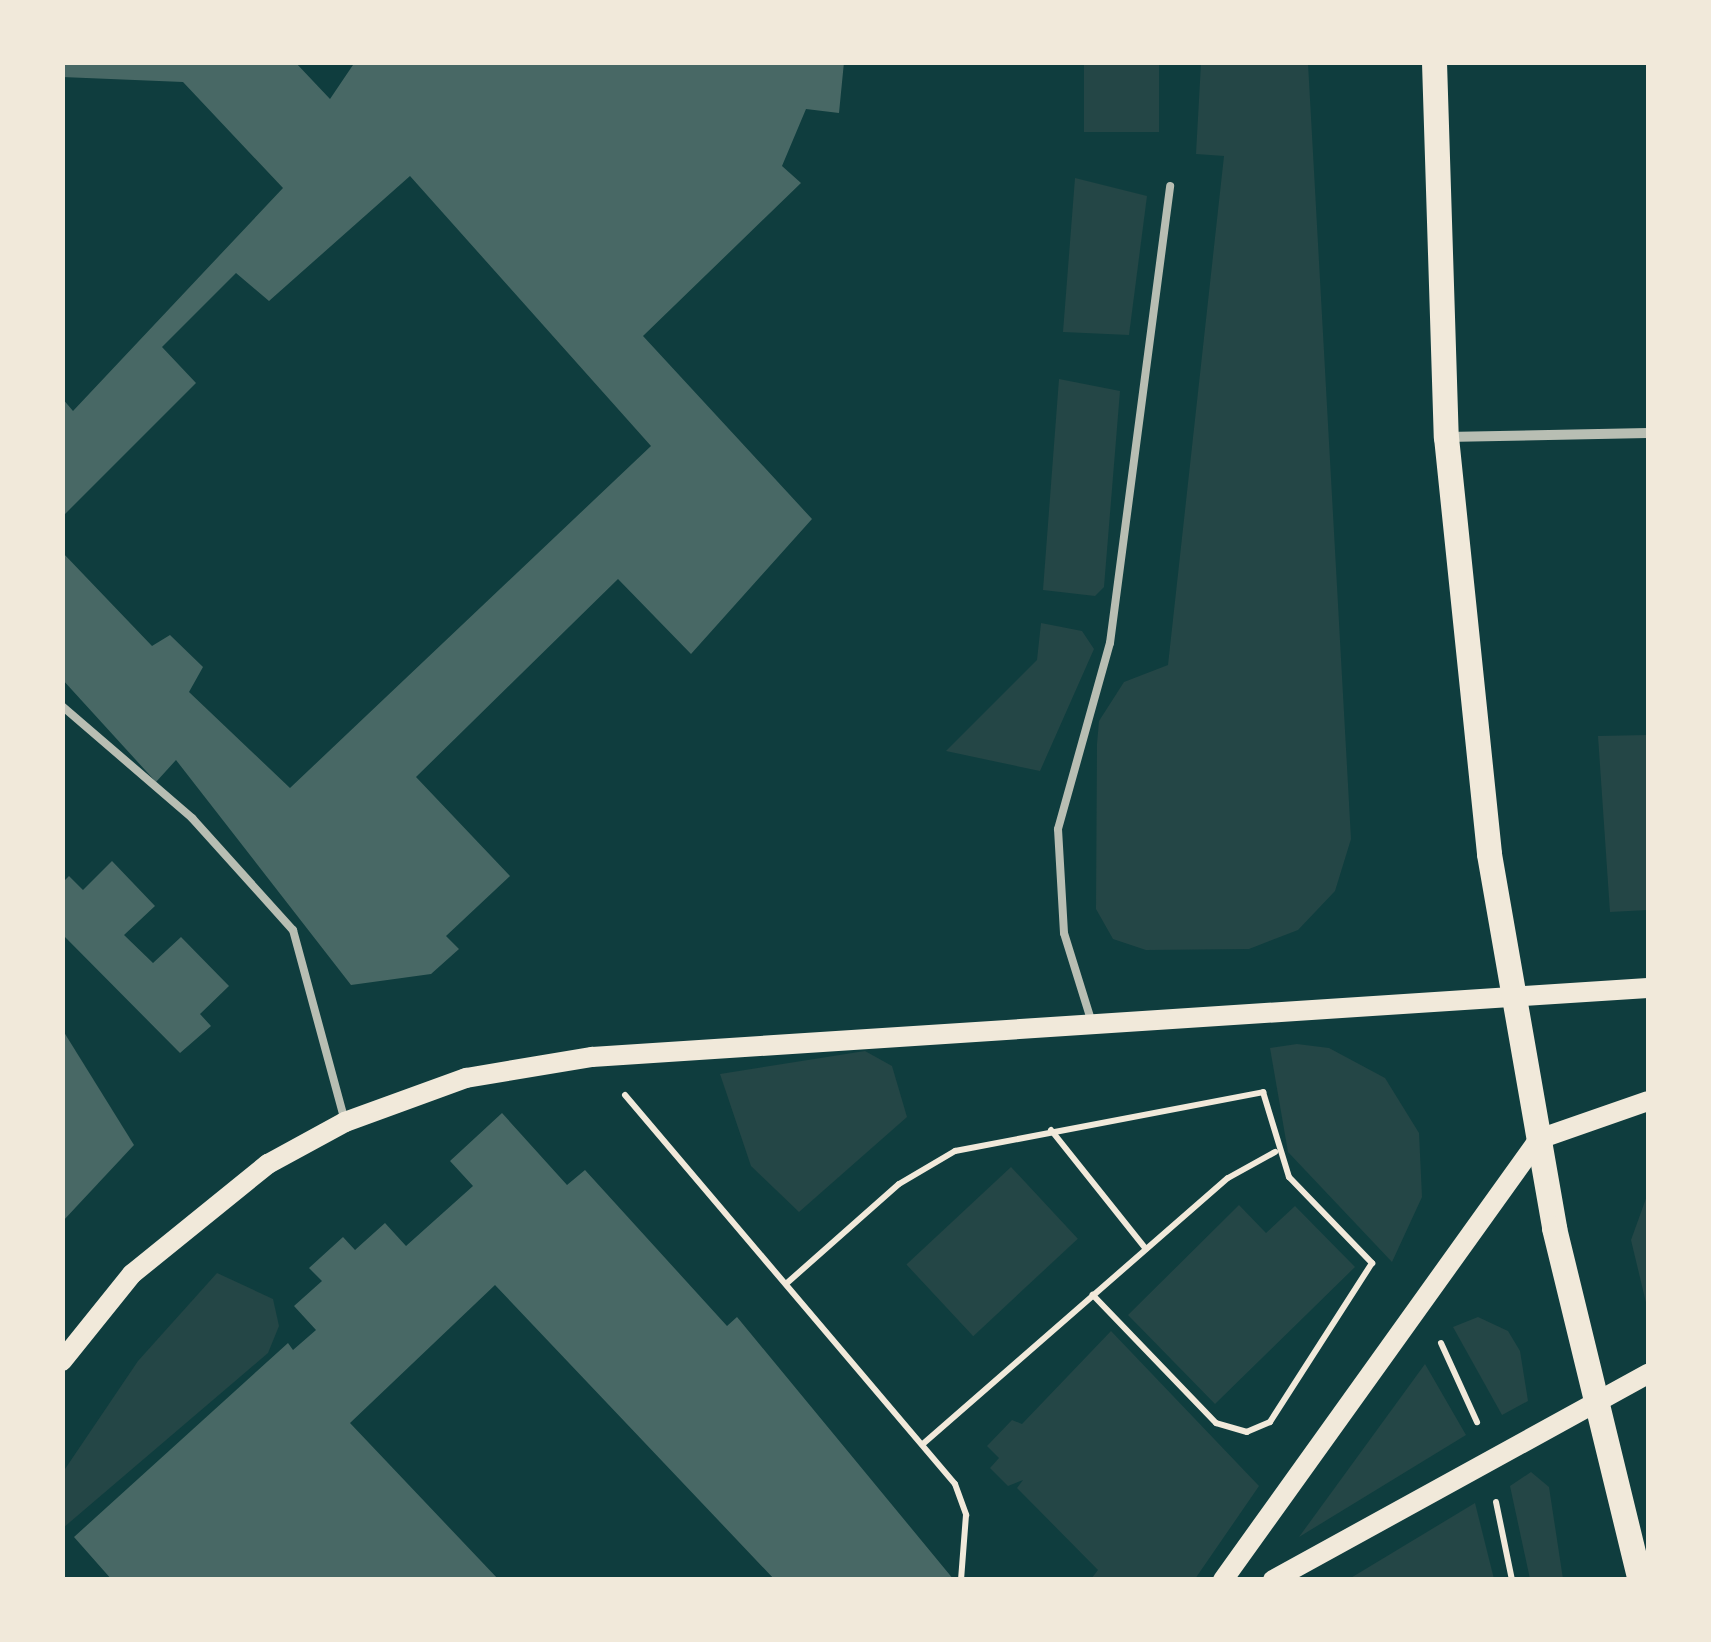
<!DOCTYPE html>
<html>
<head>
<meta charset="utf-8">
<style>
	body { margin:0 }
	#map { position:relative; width:1711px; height:1642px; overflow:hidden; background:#0f3d3e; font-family:Overpass,sans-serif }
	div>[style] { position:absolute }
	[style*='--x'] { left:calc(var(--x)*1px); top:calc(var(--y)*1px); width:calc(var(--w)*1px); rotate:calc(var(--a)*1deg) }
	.green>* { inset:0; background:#244646; transform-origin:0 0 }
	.building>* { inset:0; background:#486865 }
	.path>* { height:6px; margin:-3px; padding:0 3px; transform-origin:3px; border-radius:3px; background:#f1e9da }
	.service>* { height:8px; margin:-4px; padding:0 4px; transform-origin:4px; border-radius:4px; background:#b8beb3 }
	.minor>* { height:10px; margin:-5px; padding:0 5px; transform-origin:5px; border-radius:5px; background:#b8beb3 }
	.secondary>* { height:20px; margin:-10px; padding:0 10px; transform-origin:10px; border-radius:10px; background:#f1e9da }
	.primary>* { height:25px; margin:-12.5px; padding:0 12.5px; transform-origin:12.5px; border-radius:12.5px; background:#f1e9da }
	span { translate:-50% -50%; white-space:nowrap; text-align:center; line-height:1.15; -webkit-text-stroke:10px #f1e9da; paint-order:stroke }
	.frame { position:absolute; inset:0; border:65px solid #f1e9da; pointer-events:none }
</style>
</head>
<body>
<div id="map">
	<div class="green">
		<i style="left:1084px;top:63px;width:75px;height:69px"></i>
		<i style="clip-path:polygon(1201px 63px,1308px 63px,1351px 839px,1335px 891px,1298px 930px,1249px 949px,1146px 950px,1113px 939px,1096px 909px,1097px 744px,1099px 721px,1124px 682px,1168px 665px,1224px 156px,1196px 154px)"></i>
		<i style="clip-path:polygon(1075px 178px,1147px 196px,1129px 335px,1063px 332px)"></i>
		<i style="clip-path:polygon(1059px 379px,1120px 391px,1104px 587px,1095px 596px,1043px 590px)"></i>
		<i style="clip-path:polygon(1041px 623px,1082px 631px,1094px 649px,1040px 771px,946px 751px,1037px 660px)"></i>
		<i style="clip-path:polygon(1648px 735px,1648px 910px,1610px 912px,1598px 736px)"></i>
		<i style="clip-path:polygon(1297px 1044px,1329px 1048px,1385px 1078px,1419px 1133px,1422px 1197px,1392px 1262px,1288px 1152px,1270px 1048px)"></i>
		<i style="clip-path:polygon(865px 1051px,892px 1066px,907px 1117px,799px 1212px,751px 1166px,720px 1074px)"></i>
		<i style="left:1011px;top:1167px;width:98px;height:143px;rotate:47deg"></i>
		<i style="clip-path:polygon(1648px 1193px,1648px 1311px,1631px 1240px)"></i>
		<i style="clip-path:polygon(1239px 1205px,1266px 1233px,1295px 1206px,1355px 1267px,1215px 1404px,1128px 1315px)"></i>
		<i style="clip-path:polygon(217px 1273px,273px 1299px,279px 1326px,268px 1353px,63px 1528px,63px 1472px,138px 1361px)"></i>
		<i style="clip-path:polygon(1478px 1317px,1508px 1331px,1520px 1351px,1528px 1401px,1502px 1415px,1453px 1327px)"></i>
		<i style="clip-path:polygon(1111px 1331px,1259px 1486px,1195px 1579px,1091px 1579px,1098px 1570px,1017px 1488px,1023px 1480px,1008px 1486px,990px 1468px,999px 1458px,987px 1446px,1012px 1420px,1022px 1424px)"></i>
		<i style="clip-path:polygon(1425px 1364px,1466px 1435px,1299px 1537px)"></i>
		<i style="clip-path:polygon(1531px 1472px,1549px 1487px,1563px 1579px,1530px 1579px,1510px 1486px)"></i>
		<i style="clip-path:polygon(1475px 1503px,1494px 1579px,1349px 1579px)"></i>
	</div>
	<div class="building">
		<i style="clip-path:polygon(62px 62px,295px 62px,330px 99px,355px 62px,844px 62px,839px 113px,806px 109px,782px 166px,801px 183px,643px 336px,812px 519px,691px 654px,618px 579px,416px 777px,510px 876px,446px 936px,459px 949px,431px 974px,351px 985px,176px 760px,156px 782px,62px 679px,62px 552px,152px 646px,170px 635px,203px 667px,189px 692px,290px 788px,651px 446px,410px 176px,269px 301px,236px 273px,162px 347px,196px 383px,62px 517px,62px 398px,73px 411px,283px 188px,183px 82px,62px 77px)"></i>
		<i style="clip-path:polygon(112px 861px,155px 906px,124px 935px,153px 963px,181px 937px,229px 986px,200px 1014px,211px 1026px,180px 1053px,62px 934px,62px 883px,69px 876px,83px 890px)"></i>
		<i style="clip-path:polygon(62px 1029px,134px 1145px,62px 1222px)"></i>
		<i style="clip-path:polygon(502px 1113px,567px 1185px,585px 1170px,727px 1326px,737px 1317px,954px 1580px,775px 1580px,495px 1285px,350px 1423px,499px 1580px,112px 1580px,74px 1537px,288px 1343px,293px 1350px,316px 1330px,294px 1306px,322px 1281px,309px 1268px,343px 1237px,355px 1250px,385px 1223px,406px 1246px,473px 1186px,450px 1161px)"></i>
	</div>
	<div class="path">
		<i style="--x:625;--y:1095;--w:510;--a:49.69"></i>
		<i style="--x:955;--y:1484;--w:33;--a:70"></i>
		<i style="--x:966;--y:1515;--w:65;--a:94.4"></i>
		<i style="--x:1051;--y:1130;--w:152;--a:51.4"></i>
		<i style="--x:787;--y:1283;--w:149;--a:-41.5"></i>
		<i style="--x:899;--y:1184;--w:65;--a:-30.5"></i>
		<i style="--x:955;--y:1151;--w:314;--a:-10.8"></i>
		<i style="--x:1263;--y:1092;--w:89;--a:73"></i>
		<i style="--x:1289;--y:1177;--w:120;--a:46"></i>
		<i style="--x:1372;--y:1263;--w:189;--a:122.7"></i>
		<i style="--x:1270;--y:1422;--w:25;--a:157"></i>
		<i style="--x:1247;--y:1432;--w:32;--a:-164"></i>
		<i style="--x:1216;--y:1423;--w:178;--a:-133.9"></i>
		<i style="--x:1441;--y:1343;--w:87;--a:65.5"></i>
		<i style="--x:924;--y:1443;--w:403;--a:-41.1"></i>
		<i style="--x:1228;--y:1178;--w:54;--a:-29"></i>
		<i style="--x:1496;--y:1502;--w:80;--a:78.4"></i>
	</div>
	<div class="service">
		<i style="--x:62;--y:706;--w:172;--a:40.7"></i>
		<i style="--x:192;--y:818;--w:151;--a:48"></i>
		<i style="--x:293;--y:930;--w:198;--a:74.8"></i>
		<i style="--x:1092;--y:1023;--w:94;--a:-107.3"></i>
		<i style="--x:1064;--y:933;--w:104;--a:-93.3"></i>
		<i style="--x:1058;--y:829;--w:193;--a:-74.4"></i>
		<i style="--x:1110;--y:643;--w:461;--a:-82.5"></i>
	</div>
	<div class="minor">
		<i style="--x:1446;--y:437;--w:202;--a:-1.1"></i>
	</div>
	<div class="secondary">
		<i style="--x:62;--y:1361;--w:112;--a:-51.2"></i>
		<i style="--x:132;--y:1274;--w:175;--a:-39"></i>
		<i style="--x:268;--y:1164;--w:88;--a:-28.6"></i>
		<i style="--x:345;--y:1122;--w:129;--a:-20"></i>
		<i style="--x:466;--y:1078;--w:128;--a:-9.5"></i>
		<i style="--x:592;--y:1057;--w:1058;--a:-3.74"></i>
		<i style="--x:1223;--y:1580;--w:543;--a:-54.38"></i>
		<i style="--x:1539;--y:1139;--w:115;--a:-19.2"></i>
		<i style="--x:1273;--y:1580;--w:428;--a:-28.8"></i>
	</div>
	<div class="primary">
		<i style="--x:1434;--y:62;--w:375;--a:88.2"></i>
		<i style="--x:1446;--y:437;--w:419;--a:84.1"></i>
		<i style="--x:1489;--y:854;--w:380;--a:80.1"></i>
		<i style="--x:1554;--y:1228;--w:362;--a:76.3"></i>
	</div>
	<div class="frame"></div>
</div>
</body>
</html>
